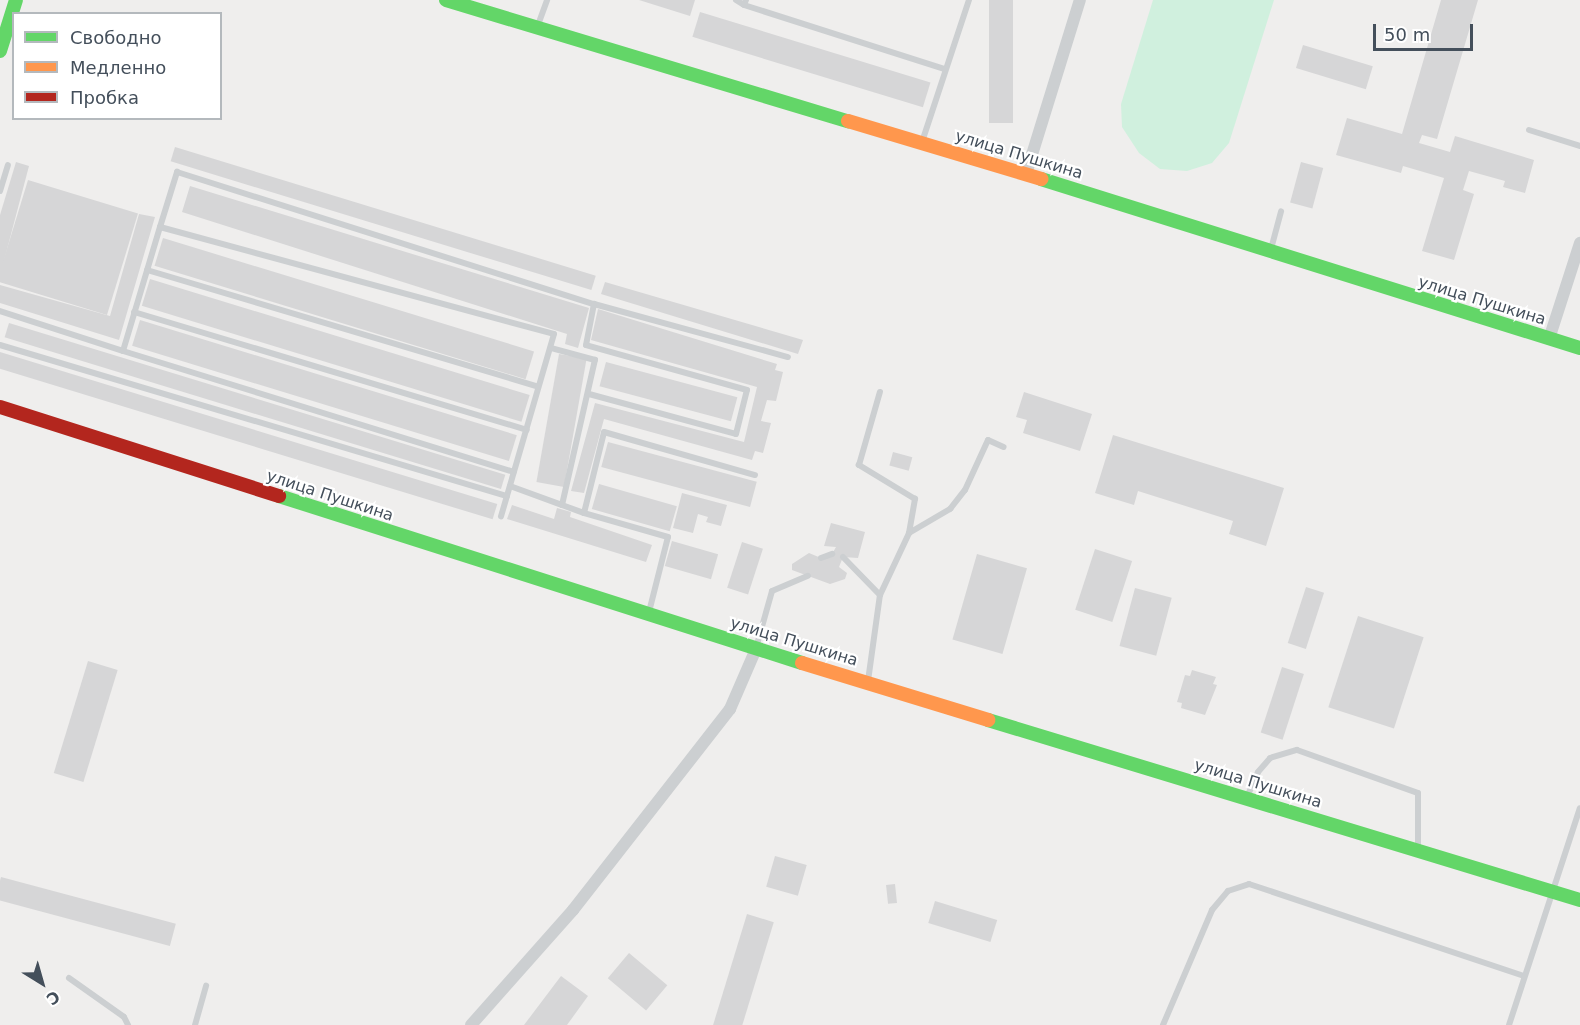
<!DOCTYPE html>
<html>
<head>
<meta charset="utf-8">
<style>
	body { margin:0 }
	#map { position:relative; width:1580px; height:1025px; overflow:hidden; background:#efeeed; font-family:"DejaVu Sans",sans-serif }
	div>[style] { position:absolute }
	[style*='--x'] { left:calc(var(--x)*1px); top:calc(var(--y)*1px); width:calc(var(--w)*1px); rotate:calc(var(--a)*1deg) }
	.green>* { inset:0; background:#d0f0de }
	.building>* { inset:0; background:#d6d6d7; transform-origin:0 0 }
	.lane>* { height:6px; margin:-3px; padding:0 3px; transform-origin:3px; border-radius:3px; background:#cccfd1 }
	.street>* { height:12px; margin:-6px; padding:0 6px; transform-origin:6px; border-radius:6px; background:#cccfd1 }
	.fast>* { height:14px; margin:-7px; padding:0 7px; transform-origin:7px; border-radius:7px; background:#63d668 }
	.slow>* { height:14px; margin:-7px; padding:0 7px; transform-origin:7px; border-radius:7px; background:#ff974d }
	.jam>* { height:14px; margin:-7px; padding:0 7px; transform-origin:7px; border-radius:7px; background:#b3261e }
	span { translate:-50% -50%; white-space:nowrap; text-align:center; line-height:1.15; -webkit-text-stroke:4.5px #fff; paint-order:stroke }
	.street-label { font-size:16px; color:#444f5b }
	.legend { position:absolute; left:12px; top:12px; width:210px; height:108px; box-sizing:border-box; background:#fff; border:2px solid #b4b9bd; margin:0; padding:8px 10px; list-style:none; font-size:18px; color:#444f5b }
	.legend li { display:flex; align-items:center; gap:12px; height:30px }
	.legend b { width:30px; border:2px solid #b4b9bd }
	.north { position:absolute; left:12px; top:953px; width:60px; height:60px; -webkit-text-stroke:4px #fff; paint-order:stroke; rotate:143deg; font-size:16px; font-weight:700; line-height:24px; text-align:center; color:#444f5b }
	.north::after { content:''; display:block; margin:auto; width:21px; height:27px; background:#444f5b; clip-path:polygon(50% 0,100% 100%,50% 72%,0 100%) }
	.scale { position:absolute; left:1373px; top:24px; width:100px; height:27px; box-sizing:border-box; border:3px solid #444f5b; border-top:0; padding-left:8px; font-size:18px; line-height:21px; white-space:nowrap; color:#444f5b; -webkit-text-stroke:4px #fff; paint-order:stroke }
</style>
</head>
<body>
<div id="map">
	<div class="green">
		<i style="clip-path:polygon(1153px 0,1274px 0,1229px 143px,1212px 163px,1187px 171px,1160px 169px,1139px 153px,1122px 127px,1121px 104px)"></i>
	</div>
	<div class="building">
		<i style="clip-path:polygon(639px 0,695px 0,690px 16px)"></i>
		<i style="left:989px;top:0;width:24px;height:123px"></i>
		<i style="clip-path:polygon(1441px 0,1478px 0,1437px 139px,1422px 135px,1419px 143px,1450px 152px,1455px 136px,1534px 160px,1525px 193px,1503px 187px,1505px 181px,1469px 171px,1463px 190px,1474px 194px,1454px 260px,1422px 251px,1444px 178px,1403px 166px,1401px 173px,1336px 155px,1347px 118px,1402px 134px)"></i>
		<i style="left:700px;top:12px;width:241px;height:26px;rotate:17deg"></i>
		<i style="left:1303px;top:45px;width:73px;height:24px;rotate:17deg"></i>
		<i style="left:175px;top:147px;width:440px;height:15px;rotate:17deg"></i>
		<i style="clip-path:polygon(16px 162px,29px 166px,0 276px,0 215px)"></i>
		<i style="left:1301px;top:162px;width:23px;height:42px;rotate:15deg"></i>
		<i style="left:28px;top:180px;width:115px;height:106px;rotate:17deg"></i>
		<i style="clip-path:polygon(190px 186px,589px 308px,578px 348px,565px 344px,567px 334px,182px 212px)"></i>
		<i style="clip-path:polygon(139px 214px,155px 217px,119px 340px,0 303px,0 285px,110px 316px)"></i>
		<i style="left:163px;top:238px;width:388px;height:29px;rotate:17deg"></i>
		<i style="left:150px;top:279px;width:397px;height:28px;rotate:17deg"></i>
		<i style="clip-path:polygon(605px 282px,803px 340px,798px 354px,601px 294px)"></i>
		<i style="clip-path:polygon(598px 309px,777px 364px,775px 370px,783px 372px,776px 401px,767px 400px,761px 421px,771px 423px,763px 453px,755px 451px,752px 460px,604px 419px,584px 493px,571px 491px,595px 403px,744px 442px,757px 387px,591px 340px)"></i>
		<i style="left:140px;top:320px;width:394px;height:27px;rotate:17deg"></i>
		<i style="left:9px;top:323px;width:519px;height:15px;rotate:17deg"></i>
		<i style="left:0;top:352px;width:520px;height:16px;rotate:17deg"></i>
		<i style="left:559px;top:354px;width:28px;height:130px;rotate:10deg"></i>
		<i style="left:606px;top:362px;width:136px;height:25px;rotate:15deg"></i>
		<i style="clip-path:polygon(1024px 392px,1092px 414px,1080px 451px,1023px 433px,1027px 420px,1016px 417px)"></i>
		<i style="clip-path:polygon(1113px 435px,1284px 488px,1266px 546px,1229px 534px,1233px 521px,1138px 491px,1134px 505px,1095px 493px)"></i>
		<i style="left:608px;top:442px;width:154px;height:26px;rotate:15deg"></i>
		<i style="left:893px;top:452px;width:20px;height:14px;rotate:15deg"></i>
		<i style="left:599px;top:484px;width:81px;height:26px;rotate:16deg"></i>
		<i style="clip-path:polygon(682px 493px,727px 505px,721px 526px,706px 522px,708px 517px,698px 514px,693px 533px,673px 528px)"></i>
		<i style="clip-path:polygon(512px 505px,554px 519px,557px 508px,571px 512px,570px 517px,652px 545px,646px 562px,507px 519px)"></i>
		<i style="clip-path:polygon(831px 523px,865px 532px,858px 558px,843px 557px,839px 567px,847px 573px,845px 579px,830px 584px,792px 570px,792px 564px,809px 553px,821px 558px,832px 554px,836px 547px,824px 546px)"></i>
		<i style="left:672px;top:541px;width:48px;height:26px;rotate:16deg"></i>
		<i style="left:742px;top:542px;width:22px;height:48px;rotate:18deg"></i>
		<i style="left:1095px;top:549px;width:39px;height:64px;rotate:18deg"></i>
		<i style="left:977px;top:554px;width:52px;height:89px;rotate:16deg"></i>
		<i style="left:1306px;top:587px;width:19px;height:59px;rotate:18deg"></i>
		<i style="left:1135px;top:588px;width:38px;height:60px;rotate:15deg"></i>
		<i style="left:1358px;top:616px;width:69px;height:96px;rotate:18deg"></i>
		<i style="left:88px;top:661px;width:31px;height:117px;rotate:17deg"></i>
		<i style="left:1282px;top:667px;width:23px;height:69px;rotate:18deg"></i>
		<i style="clip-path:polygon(1192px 670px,1216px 677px,1213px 684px,1217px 685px,1205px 715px,1181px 708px,1182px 703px,1177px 702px,1185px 675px,1190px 676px)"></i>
		<i style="left:775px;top:856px;width:33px;height:32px;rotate:16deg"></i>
		<i style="left:1px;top:877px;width:181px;height:23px;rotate:15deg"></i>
		<i style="left:895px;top:884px;width:19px;height:9px;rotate:84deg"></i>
		<i style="left:935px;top:901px;width:65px;height:23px;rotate:17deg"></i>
		<i style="left:747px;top:914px;width:28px;height:116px;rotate:17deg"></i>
		<i style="left:629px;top:953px;width:50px;height:33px;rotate:40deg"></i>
		<i style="clip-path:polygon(561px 976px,588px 996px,567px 1025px,524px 1025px)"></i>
	</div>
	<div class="lane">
		<i style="--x:736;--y:0;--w:9;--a:32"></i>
		<i style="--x:746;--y:0;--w:5;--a:112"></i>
		<i style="--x:744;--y:5;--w:210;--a:17.7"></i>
		<i style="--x:538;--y:25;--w:27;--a:-70"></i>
		<i style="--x:1529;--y:130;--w:53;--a:17.4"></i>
		<i style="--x:922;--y:142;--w:150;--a:-71.7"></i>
		<i style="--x:0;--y:191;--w:27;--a:-73"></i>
		<i style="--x:160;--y:227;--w:58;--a:-72.8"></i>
		<i style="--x:177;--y:172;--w:437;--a:17.6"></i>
		<i style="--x:594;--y:304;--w:201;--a:15.3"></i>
		<i style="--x:1271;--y:249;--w:39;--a:-75"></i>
		<i style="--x:147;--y:270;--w:407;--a:16.6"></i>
		<i style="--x:0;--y:311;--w:129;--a:18"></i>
		<i style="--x:123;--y:351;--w:129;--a:-73.4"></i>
		<i style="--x:160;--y:227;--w:408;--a:15.2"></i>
		<i style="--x:554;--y:334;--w:190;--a:106.2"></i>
		<i style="--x:134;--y:312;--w:410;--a:16.7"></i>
		<i style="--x:0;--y:345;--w:529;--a:16.59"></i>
		<i style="--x:123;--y:351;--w:409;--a:17.2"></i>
		<i style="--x:589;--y:394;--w:152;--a:15.2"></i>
		<i style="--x:736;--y:434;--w:45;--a:-76"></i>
		<i style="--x:747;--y:390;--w:167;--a:-164.4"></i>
		<i style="--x:586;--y:345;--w:42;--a:-79"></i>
		<i style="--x:510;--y:486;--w:55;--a:20.1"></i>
		<i style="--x:562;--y:505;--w:149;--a:-77.2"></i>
		<i style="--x:595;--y:360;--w:46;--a:-164.7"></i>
		<i style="--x:562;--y:505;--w:23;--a:20"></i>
		<i style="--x:909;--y:533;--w:48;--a:-30.3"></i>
		<i style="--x:950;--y:509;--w:24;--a:-52"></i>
		<i style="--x:965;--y:490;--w:55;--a:-65.3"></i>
		<i style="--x:988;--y:440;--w:17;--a:24"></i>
		<i style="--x:843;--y:557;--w:53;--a:45.8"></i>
		<i style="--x:821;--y:558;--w:12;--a:-20"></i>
		<i style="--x:649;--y:612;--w:77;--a:-75.8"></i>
		<i style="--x:668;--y:537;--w:87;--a:-164.1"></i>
		<i style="--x:584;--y:513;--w:83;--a:-76.1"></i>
		<i style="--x:604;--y:432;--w:157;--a:15.9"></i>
		<i style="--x:756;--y:648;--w:59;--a:-74.3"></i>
		<i style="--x:772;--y:591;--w:39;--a:-23"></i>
		<i style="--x:868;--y:681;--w:87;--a:-82.1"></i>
		<i style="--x:880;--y:595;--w:68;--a:-64.9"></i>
		<i style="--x:909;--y:533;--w:35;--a:-80"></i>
		<i style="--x:915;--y:499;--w:66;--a:-148.7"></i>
		<i style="--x:859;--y:465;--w:76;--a:-74"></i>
		<i style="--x:1247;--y:797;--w:27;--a:-66"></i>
		<i style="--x:1258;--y:772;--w:18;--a:-49"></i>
		<i style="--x:1270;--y:758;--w:28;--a:-17"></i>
		<i style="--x:1297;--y:750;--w:128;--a:19.6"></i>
		<i style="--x:1418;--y:793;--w:55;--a:90"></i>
		<i style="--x:69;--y:978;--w:67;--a:35.3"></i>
		<i style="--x:124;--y:1017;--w:9;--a:63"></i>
		<i style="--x:195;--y:1025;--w:41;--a:-74.2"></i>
		<i style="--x:1163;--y:1025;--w:125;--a:-66.9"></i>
		<i style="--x:1212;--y:910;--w:25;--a:-50"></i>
		<i style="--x:1228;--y:891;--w:22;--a:-18"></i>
		<i style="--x:1249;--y:884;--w:290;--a:18.5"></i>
		<i style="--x:1509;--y:1025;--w:228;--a:-71.9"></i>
	</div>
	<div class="street">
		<i style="--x:1026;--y:174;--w:182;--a:-72.8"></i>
		<i style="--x:1549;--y:339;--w:101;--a:-72.1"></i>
		<i style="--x:471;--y:1025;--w:154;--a:-48.4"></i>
		<i style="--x:573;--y:910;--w:255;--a:-52"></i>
		<i style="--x:730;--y:709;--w:65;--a:-66.6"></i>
	</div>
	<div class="fast">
		<i style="--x:446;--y:0;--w:420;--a:16.8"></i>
		<i style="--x:0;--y:51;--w:53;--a:-72.6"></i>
		<i style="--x:1041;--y:179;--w:565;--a:17.41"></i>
		<i style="--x:279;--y:496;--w:549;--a:17.71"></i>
		<i style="--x:988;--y:720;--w:619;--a:16.91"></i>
	</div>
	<div class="slow">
		<i style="--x:848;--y:121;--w:202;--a:16.7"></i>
		<i style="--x:802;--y:663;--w:195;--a:17"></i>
	</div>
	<div class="jam">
		<i style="--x:0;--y:407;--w:293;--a:17.7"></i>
	</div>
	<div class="street-label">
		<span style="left:1019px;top:155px;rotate:17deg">улица Пушкина</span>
		<span style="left:1482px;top:301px;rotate:17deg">улица Пушкина</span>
		<span style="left:330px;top:496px;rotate:18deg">улица Пушкина</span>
		<span style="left:794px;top:642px;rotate:17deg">улица Пушкина</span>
		<span style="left:1258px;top:784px;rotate:17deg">улица Пушкина</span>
	</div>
	<ul class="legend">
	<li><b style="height:8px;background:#63d668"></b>Свободно</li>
	<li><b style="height:8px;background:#ff974d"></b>Медленно</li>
	<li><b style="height:8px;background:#b3261e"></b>Пробка</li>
	</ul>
	<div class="north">С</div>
	<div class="scale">50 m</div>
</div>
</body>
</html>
